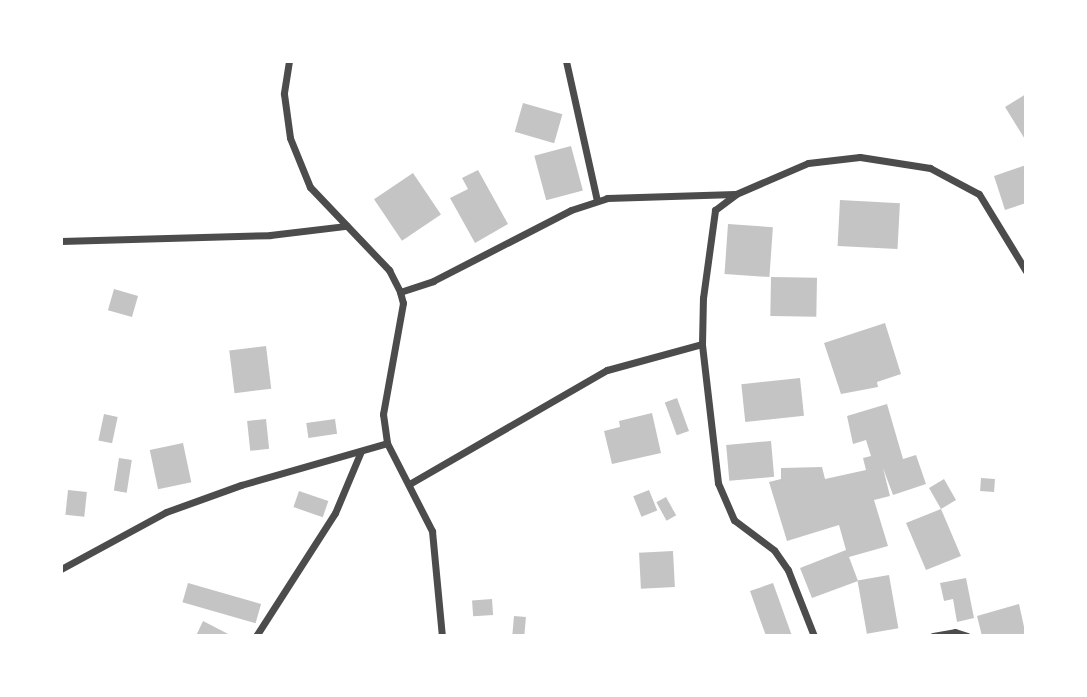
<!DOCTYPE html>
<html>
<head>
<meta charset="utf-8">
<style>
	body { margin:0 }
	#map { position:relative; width:1087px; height:697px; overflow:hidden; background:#fff; font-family:"Alegreya Sans",sans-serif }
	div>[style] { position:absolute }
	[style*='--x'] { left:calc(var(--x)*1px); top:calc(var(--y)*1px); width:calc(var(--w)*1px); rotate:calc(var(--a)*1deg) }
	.building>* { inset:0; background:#c4c4c4; transform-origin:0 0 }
	.minor>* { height:7px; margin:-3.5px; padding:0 3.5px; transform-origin:3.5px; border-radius:3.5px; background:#4c4c4c }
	span { translate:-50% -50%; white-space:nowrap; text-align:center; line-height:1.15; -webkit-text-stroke:7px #fff; paint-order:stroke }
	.frame { position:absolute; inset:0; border:63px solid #fff; pointer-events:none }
</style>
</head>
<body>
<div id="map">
	<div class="building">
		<i style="clip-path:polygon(1026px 94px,1026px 141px,1005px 107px)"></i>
		<i style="left:523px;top:103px;width:41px;height:30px;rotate:16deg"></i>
		<i style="left:571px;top:146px;width:46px;height:38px;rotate:75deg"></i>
		<i style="clip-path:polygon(1026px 165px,1026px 203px,1005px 210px,994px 176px)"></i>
		<i style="clip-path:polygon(478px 170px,508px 224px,475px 243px,450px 198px,468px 189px,462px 178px)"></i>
		<i style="left:413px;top:173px;width:50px;height:47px;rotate:56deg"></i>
		<i style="left:840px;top:200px;width:60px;height:46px;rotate:3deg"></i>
		<i style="left:728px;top:224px;width:45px;height:50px;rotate:4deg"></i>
		<i style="left:771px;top:277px;width:46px;height:39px;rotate:1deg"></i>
		<i style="left:114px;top:289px;width:25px;height:22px;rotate:16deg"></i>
		<i style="clip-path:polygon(885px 323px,901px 374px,877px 382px,878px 387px,841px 394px,824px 343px)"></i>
		<i style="left:266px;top:346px;width:43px;height:37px;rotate:83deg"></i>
		<i style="left:800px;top:378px;width:38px;height:59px;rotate:84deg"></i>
		<i style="left:677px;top:398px;width:35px;height:13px;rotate:70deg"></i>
		<i style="clip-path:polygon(887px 404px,903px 459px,916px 455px,926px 484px,893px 495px,883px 468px,890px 496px,874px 500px,888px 546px,849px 557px,858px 581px,812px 598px,800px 568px,846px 550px,839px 525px,787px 541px,769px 482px,781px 479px,781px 468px,822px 467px,825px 479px,866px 470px,863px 458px,871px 456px,866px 440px,853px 444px,847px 416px)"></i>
		<i style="clip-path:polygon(652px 413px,661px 453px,612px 464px,604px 431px,620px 427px,619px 421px)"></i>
		<i style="left:104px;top:414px;width:14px;height:27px;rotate:12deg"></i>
		<i style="left:266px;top:419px;width:30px;height:19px;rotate:84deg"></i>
		<i style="left:335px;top:419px;width:15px;height:29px;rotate:82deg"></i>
		<i style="left:771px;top:441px;width:36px;height:45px;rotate:85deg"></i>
		<i style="left:183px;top:443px;width:40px;height:34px;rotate:78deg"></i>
		<i style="left:119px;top:458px;width:13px;height:33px;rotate:9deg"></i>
		<i style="left:981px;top:478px;width:14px;height:13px;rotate:4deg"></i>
		<i style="clip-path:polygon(944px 479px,956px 500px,941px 509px,961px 556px,926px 570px,906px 523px,941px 509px,929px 488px)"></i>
		<i style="left:68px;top:490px;width:19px;height:25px;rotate:6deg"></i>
		<i style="left:649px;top:490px;width:22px;height:17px;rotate:68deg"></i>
		<i style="left:299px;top:491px;width:31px;height:17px;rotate:19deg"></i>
		<i style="left:666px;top:497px;width:21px;height:11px;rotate:61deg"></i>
		<i style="left:673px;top:551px;width:36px;height:34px;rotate:87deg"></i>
		<i style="left:889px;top:575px;width:54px;height:32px;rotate:80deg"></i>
		<i style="clip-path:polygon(966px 578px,974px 618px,957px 622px,953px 599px,944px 601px,940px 583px)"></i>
		<i style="left:188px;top:583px;width:76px;height:20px;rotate:16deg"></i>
		<i style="clip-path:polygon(773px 583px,792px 636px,766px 636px,750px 591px)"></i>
		<i style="left:492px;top:599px;width:16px;height:20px;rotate:86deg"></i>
		<i style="clip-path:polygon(1019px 604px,1026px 636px,982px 636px,977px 616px)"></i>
		<i style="left:514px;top:616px;width:12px;height:20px;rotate:5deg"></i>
		<i style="clip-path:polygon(203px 621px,232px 636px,196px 636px)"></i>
	</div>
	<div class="minor">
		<i style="--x:289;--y:61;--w:33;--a:99"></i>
		<i style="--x:284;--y:94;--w:44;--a:82.2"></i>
		<i style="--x:290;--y:138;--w:53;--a:67.8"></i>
		<i style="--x:310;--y:187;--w:115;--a:46.4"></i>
		<i style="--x:389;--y:270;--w:25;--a:63"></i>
		<i style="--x:400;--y:292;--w:11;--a:75"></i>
		<i style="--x:403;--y:303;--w:113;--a:100.2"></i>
		<i style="--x:383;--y:414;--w:29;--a:82"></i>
		<i style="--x:387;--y:443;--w:99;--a:62.9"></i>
		<i style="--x:432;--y:531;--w:105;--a:84.6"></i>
		<i style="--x:566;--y:61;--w:143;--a:77.5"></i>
		<i style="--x:61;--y:241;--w:209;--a:-1.6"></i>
		<i style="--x:270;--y:235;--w:77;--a:-6.8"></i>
		<i style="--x:400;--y:292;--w:35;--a:-18"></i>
		<i style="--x:433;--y:281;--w:155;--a:-27.2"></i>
		<i style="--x:571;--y:210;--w:38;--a:-18"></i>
		<i style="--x:607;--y:198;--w:128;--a:-1.8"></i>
		<i style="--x:411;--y:483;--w:226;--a:-30"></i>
		<i style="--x:607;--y:370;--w:98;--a:-15.3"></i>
		<i style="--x:61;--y:569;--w:119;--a:-28.5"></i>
		<i style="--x:166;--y:512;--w:80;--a:-19.8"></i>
		<i style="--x:241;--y:485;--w:152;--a:-16"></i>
		<i style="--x:256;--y:636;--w:146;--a:-57.3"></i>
		<i style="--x:335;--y:513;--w:67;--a:-67.2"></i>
		<i style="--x:814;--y:636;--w:71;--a:-111.5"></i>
		<i style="--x:788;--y:570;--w:24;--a:-125"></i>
		<i style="--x:774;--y:550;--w:50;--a:-143.1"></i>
		<i style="--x:734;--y:520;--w:40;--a:-113.4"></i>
		<i style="--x:718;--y:483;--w:140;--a:-96.6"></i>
		<i style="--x:702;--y:344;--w:46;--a:-88.8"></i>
		<i style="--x:703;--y:298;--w:89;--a:-82.2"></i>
		<i style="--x:715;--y:210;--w:26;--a:-37"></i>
		<i style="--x:736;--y:194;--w:78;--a:-23.3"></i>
		<i style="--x:808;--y:163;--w:52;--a:-6.6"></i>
		<i style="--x:860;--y:157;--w:71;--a:8.9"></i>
		<i style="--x:930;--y:168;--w:55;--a:28"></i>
		<i style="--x:979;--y:194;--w:90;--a:58.6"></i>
		<i style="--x:933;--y:636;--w:22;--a:-10"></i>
		<i style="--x:955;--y:632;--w:13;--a:18"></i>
	</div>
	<div class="frame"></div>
</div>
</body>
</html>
